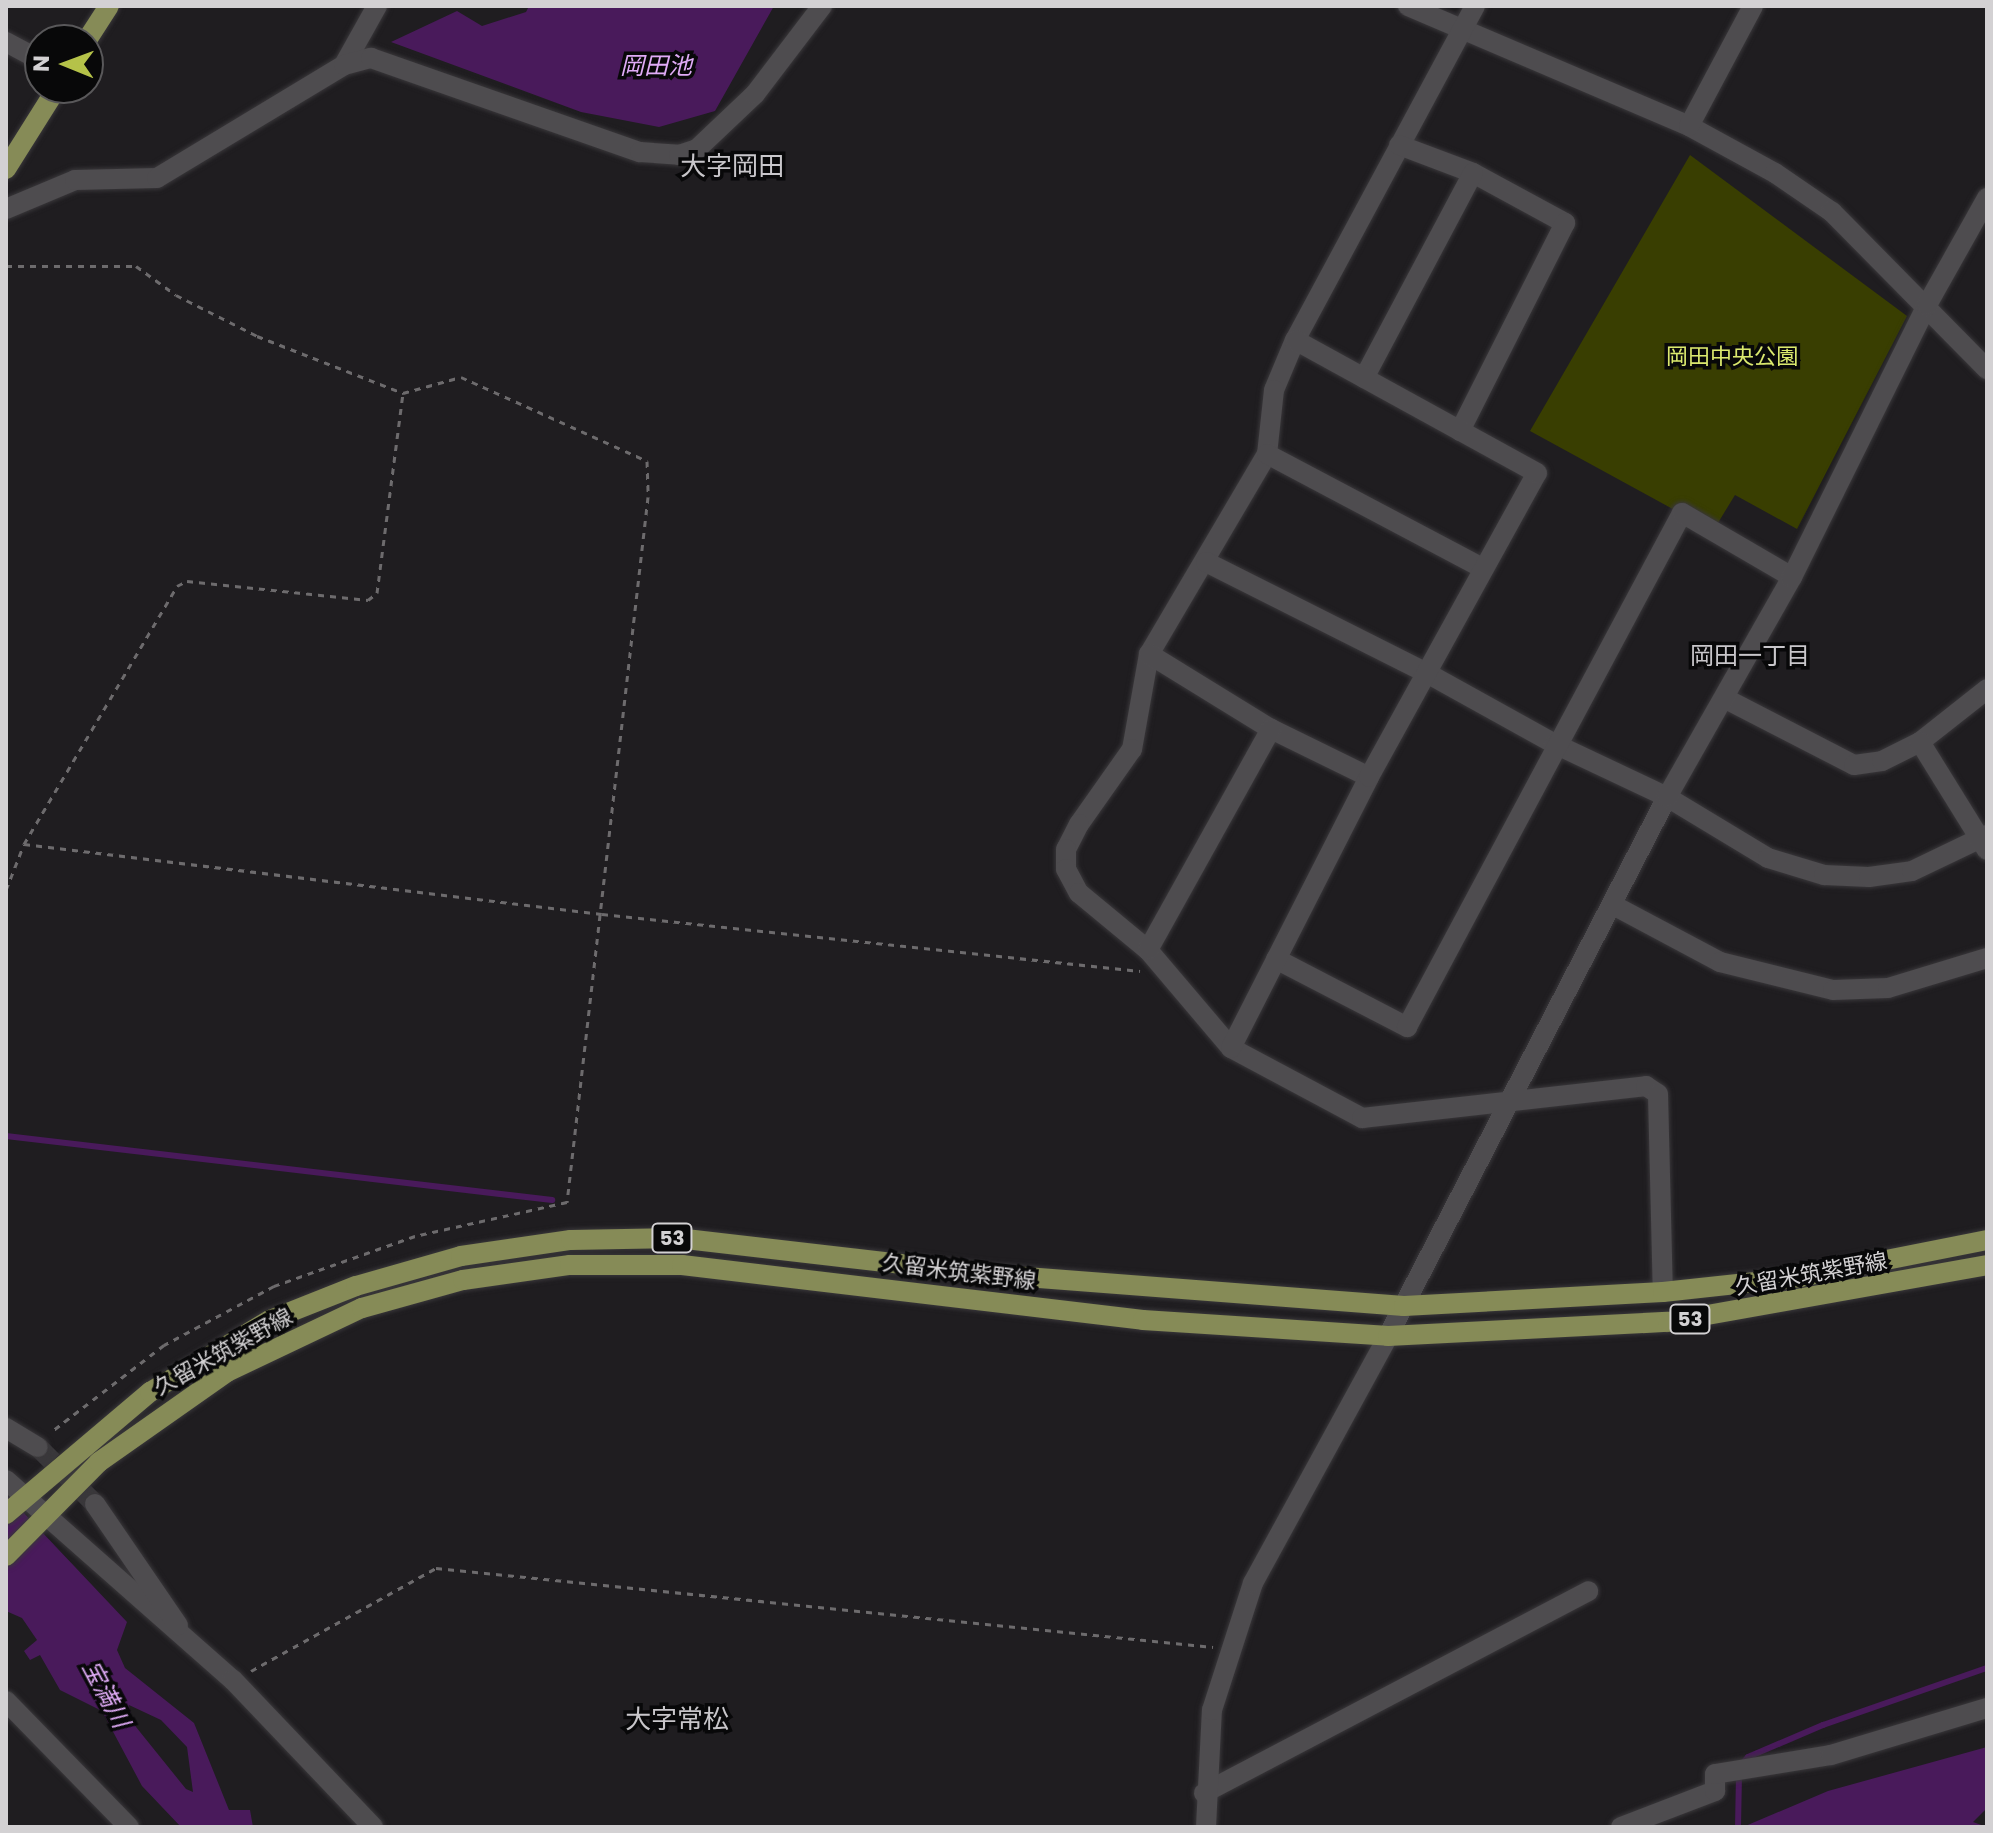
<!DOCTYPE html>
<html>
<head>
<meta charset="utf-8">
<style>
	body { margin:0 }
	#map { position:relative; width:1993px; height:1833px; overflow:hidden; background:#1f1d20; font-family:Poppins,"Noto Sans JP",sans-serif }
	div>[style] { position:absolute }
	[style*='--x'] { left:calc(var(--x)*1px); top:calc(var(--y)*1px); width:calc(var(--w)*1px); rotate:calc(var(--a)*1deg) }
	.green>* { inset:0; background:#393e01 }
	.water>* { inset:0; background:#491a5b }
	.stream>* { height:6px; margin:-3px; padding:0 3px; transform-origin:3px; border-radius:3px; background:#491a5b }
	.minor-tunnel>* { height:20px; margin-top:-10px; transform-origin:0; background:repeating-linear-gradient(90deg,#3a383b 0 20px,transparent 0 30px) }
	.path>* { height:3px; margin-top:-1.5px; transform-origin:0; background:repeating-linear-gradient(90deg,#6d6b6d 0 6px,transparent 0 12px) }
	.roads { filter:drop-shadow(0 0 2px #39373a) drop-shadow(0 0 2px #39373a) }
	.minor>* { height:20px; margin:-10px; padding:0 10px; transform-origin:10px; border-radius:10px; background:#4e4c4f }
	.major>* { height:20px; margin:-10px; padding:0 10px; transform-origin:10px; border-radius:10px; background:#868b57 }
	span { translate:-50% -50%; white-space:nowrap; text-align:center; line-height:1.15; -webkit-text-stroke:7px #080809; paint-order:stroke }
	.shield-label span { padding:2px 6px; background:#080809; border:2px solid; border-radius:6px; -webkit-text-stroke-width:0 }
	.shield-label { font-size:20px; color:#d3d1d3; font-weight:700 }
	.park-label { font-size:22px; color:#dbe96e }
	.street-label { font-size:22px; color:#d3d1d3 }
	.water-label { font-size:24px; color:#e0abf7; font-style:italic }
	.neighbourhood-label { font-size:24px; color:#c8c6ca }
	.quarter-label { font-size:26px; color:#c8c6ca }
	.frame { position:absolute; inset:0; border:8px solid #d3d1d3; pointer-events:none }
	.north { position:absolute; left:24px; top:24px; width:80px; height:80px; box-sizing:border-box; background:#080809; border:2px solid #59585a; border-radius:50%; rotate:271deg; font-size:22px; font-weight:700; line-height:32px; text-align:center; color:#d3d1d3 }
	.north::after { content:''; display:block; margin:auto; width:28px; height:36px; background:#b5c249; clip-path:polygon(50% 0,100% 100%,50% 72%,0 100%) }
</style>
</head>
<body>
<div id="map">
	<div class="green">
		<i style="clip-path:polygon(1690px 155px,1907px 316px,1797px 529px,1735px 495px,1713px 531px,1530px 431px)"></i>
	</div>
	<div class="water">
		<i style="clip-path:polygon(529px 6px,774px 6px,715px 111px,659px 127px,581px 112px,391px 42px,457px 11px,482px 26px,526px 12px)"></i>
		<i style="clip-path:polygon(evenodd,6px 1494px,127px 1622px,117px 1650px,125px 1668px,194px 1723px,229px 1810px,250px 1810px,253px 1827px,181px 1827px,142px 1786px,102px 1711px,60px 1690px,40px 1655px,30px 1660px,24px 1651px,37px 1640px,22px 1618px,6px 1611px,6px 1494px,129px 1705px,161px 1720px,187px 1747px,193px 1792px,186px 1789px,132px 1722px,129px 1705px)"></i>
		<i style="clip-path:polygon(1987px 1747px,1987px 1808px,1973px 1822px,1987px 1827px,1743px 1827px,1828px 1791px)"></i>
	</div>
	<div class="stream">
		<i style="--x:6;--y:1136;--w:550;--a:6.69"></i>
		<i style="--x:1742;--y:1764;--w:9;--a:-49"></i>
		<i style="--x:1748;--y:1757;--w:82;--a:-23.1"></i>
		<i style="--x:1823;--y:1725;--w:174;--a:-19.2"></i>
		<i style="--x:1738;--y:1827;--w:52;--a:-88.9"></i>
	</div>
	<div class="minor-tunnel">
		<i style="--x:38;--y:1447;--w:81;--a:45"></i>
	</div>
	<div class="path">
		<i style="--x:6;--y:266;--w:130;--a:0"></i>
		<i style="--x:136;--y:266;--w:49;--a:35.9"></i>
		<i style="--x:176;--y:295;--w:91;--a:26.8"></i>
		<i style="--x:257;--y:336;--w:157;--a:21.3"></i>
		<i style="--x:403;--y:393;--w:60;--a:-15.4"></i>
		<i style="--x:461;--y:377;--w:204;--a:24.3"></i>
		<i style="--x:647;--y:461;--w:36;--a:88"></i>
		<i style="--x:648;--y:497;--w:710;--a:96.55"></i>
		<i style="--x:567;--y:1202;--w:156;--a:167.4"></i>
		<i style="--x:415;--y:1236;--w:150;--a:160.5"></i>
		<i style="--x:274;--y:1286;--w:125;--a:151.8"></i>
		<i style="--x:164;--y:1345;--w:143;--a:142.4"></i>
		<i style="--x:24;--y:844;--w:582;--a:6.91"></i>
		<i style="--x:602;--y:914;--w:541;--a:6.05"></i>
		<i style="--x:6;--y:890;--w:49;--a:-68.6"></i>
		<i style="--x:24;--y:844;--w:300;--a:-59.3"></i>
		<i style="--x:177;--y:586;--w:11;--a:-27"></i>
		<i style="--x:187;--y:581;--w:182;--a:6"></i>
		<i style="--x:368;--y:600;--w:11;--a:-38"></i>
		<i style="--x:377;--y:593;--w:202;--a:-82.6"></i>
		<i style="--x:251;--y:1671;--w:212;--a:-29.1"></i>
		<i style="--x:436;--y:1568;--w:781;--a:5.81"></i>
	</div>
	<div class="roads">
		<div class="minor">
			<i style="--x:1408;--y:6;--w:306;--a:23.1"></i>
			<i style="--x:1689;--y:126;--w:98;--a:28.7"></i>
			<i style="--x:1775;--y:173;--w:69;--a:34.4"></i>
			<i style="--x:1832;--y:212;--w:221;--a:45.4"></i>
			<i style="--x:1475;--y:6;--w:379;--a:118.3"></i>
			<i style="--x:1295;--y:340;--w:54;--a:112.8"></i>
			<i style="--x:1274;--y:390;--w:64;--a:96.2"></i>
			<i style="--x:1267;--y:454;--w:232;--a:120.5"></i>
			<i style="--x:1149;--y:654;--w:97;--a:100.1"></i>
			<i style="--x:1132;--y:749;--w:92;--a:125.2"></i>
			<i style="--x:1079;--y:824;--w:28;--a:117"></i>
			<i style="--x:1066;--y:849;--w:20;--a:90"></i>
			<i style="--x:1066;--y:869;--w:27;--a:62"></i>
			<i style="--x:1079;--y:893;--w:89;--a:39.6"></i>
			<i style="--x:1148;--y:950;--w:128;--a:49.7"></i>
			<i style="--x:1231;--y:1048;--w:149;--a:28.1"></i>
			<i style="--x:1362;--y:1118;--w:286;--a:-6.4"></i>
			<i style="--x:1646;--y:1086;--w:14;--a:34"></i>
			<i style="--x:1658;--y:1094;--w:198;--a:88.6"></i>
			<i style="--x:6;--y:42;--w:38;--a:28"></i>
			<i style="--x:344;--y:65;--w:68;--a:-60.8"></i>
			<i style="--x:1689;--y:126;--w:136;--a:-61.9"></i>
			<i style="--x:1399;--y:145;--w:79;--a:20.7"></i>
			<i style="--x:1473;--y:173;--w:105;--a:28.5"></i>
			<i style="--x:1565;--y:223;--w:233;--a:116.8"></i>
			<i style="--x:6;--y:209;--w:75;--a:-22.8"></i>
			<i style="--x:75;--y:180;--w:82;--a:-1.4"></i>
			<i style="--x:157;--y:178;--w:218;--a:-31.1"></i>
			<i style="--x:344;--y:65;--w:28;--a:-15"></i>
			<i style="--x:371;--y:58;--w:285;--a:19.3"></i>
			<i style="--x:640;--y:152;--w:39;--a:4"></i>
			<i style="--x:679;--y:155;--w:19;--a:-18"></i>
			<i style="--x:697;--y:149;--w:80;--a:-43.5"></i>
			<i style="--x:755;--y:94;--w:111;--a:-52.7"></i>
			<i style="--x:1364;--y:378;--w:232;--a:-62"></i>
			<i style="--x:1267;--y:454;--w:243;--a:27.9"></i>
			<i style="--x:1206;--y:562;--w:247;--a:26.7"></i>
			<i style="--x:1427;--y:673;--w:146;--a:29"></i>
			<i style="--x:1555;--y:744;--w:124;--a:25.3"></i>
			<i style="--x:1667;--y:797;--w:118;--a:31.1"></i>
			<i style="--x:1768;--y:858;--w:59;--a:16.9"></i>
			<i style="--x:1824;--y:875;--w:45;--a:2.5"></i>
			<i style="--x:1869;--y:877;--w:43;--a:-7.9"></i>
			<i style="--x:1912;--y:871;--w:83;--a:-25.6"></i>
			<i style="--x:1149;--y:654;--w:143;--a:31.6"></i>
			<i style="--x:1271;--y:729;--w:109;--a:26.1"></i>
			<i style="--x:1724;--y:698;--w:146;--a:27.3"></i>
			<i style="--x:1854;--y:765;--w:28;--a:-8"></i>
			<i style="--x:1882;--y:761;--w:42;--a:-26.6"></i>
			<i style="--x:1920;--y:742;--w:85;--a:-38.3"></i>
			<i style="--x:1920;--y:742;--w:127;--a:58.2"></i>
			<i style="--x:1613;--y:905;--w:121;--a:28"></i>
			<i style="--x:1720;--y:962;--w:116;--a:13.9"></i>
			<i style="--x:1833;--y:990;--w:55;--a:-2.1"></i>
			<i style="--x:1888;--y:988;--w:103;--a:-16.9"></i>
			<i style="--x:1148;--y:950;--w:253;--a:-60.9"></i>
			<i style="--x:1276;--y:959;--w:148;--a:27.4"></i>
			<i style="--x:1407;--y:1027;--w:583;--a:-61.85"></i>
			<i style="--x:1682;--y:513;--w:127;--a:30.2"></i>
			<i style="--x:1231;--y:1048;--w:304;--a:-63"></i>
			<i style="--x:1369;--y:777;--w:347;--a:-61.1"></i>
			<i style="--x:1537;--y:473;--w:276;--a:-151.2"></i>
			<i style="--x:6;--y:1428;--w:37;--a:31"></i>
			<i style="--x:6;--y:1480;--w:303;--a:41.4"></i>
			<i style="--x:233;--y:1680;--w:203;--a:46.4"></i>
			<i style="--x:95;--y:1504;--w:147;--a:55.6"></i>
			<i style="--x:6;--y:1701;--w:176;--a:45.7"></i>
			<i style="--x:1204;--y:1793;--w:434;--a:-27.7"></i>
			<i style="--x:1206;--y:1827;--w:117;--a:-87.1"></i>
			<i style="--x:1212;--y:1710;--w:133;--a:-72.1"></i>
			<i style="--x:1253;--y:1583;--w:281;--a:-61.3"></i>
			<i style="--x:1388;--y:1336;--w:607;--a:-62.63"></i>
			<i style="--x:1667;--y:797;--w:253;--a:-60.4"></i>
			<i style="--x:1792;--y:577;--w:304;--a:-63.6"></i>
			<i style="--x:1927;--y:305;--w:123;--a:-60.7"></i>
			<i style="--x:1621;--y:1827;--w:101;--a:-21"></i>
			<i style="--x:1715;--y:1791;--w:17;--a:-90"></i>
			<i style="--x:1715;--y:1774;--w:118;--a:-9.3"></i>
			<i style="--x:1831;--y:1755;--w:163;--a:-16.8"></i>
		</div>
		<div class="major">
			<i style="--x:87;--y:40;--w:40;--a:-57.1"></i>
			<i style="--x:6;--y:169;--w:96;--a:-57.8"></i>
			<i style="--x:6;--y:1514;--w:189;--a:-40.3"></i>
			<i style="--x:150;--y:1392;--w:140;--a:-31"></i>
			<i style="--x:270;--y:1320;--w:92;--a:-21.6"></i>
			<i style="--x:356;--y:1286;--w:109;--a:-15.9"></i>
			<i style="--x:461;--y:1256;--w:111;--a:-8.3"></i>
			<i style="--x:571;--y:1240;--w:106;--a:-1.1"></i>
			<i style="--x:677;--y:1238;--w:312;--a:6.6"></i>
			<i style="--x:987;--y:1274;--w:418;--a:4.4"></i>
			<i style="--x:1404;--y:1306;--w:259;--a:-3.1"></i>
			<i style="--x:1663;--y:1292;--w:138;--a:-6.2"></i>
			<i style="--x:1800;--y:1277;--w:191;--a:-11.2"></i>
			<i style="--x:6;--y:1556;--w:132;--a:-45.3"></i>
			<i style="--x:99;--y:1462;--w:156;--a:-35.1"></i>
			<i style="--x:227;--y:1372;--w:149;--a:-25.4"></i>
			<i style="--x:362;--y:1308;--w:105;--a:-15.5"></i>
			<i style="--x:463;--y:1280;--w:108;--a:-8"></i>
			<i style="--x:570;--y:1265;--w:112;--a:0"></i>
			<i style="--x:682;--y:1265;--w:464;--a:6.8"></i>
			<i style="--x:1143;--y:1320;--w:246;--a:3.7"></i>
			<i style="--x:1388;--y:1336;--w:280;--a:-2.9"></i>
			<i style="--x:1668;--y:1322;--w:324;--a:-10.1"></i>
		</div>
	</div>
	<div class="shield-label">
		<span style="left:672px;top:1238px">53</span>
		<span style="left:1690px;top:1319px">53</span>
	</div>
	<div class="park-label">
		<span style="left:1732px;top:357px">岡田中央公園</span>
	</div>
	<div class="street-label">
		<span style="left:959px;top:1272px;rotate:7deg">久留米筑紫野線</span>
		<span style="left:1811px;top:1274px;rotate:-10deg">久留米筑紫野線</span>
		<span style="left:223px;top:1352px;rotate:-29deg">久留米筑紫野線</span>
	</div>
	<div class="water-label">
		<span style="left:656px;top:66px">岡田池</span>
		<span style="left:106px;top:1694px;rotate:62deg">宝満川</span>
	</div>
	<div class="neighbourhood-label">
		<span style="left:1750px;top:656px">岡田一丁目</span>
	</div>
	<div class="quarter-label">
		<span style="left:732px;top:167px">大字岡田</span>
		<span style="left:677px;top:1720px">大字常松</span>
	</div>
	<div class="frame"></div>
	<div class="north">N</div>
</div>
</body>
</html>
